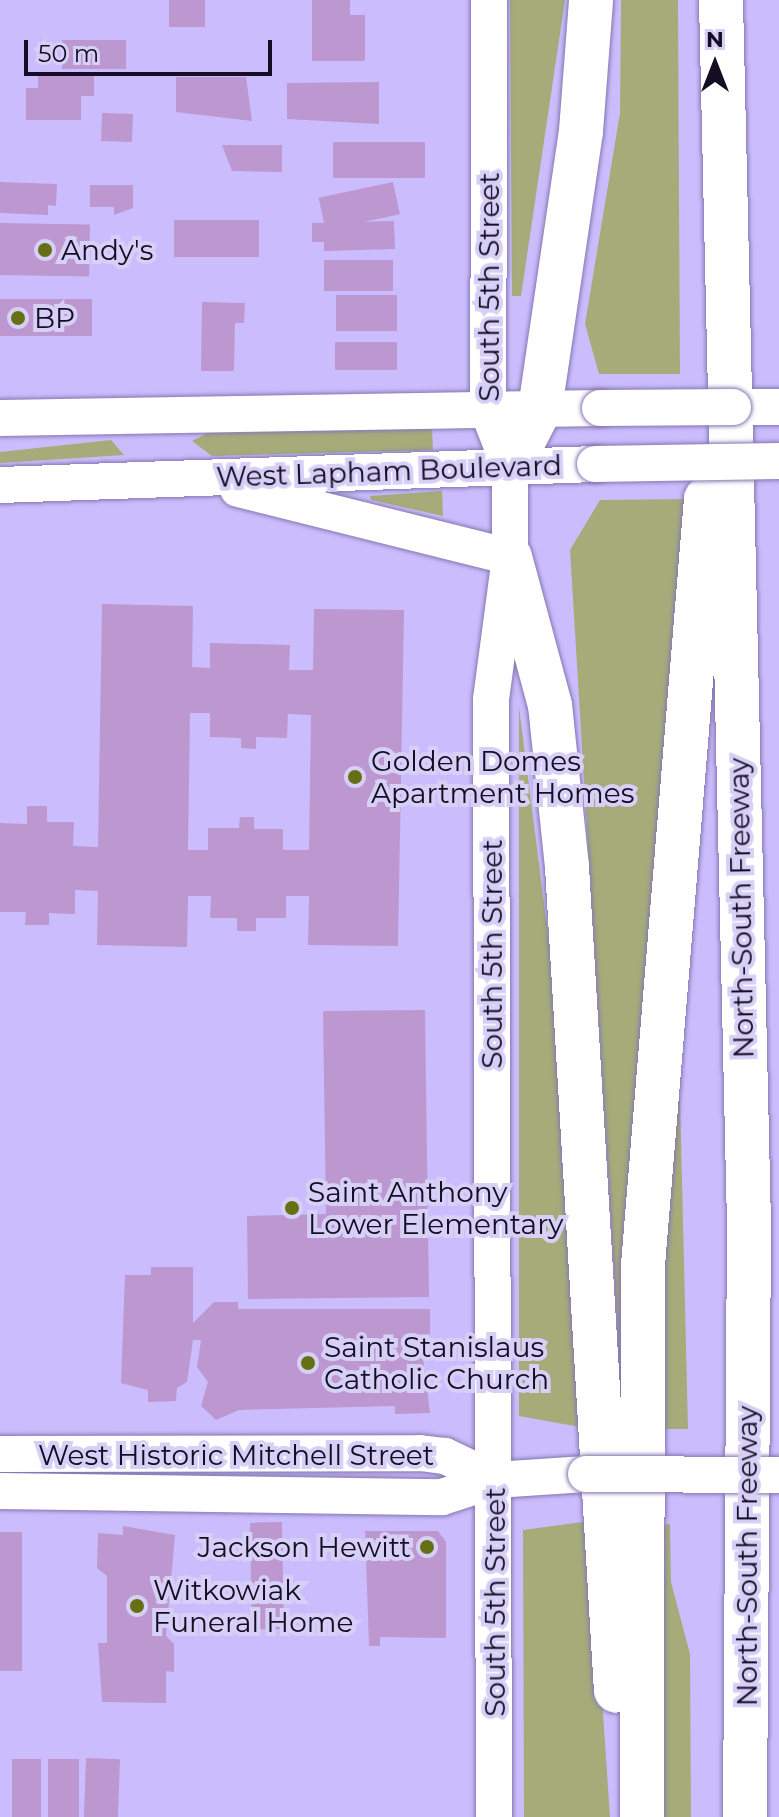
<!DOCTYPE html>
<html>
<head>
<meta charset="utf-8">
<style>
	body { margin:0 }
	#map { position:relative; width:779px; height:1817px; overflow:hidden; background:#cbbdfd; font-family:Montserrat,sans-serif }
	div>[style] { position:absolute }
	[style*='--x'] { left:calc(var(--x)*1px); top:calc(var(--y)*1px); width:calc(var(--w)*1px); rotate:calc(var(--a)*1deg) }
	.green>* { inset:0; background:#a5ac7a }
	.building>* { inset:0; background:#bd97cf; transform-origin:0 0 }
	.roads { filter:drop-shadow(0 0 2px #8577b2) drop-shadow(0 0 2px #8577b2) }
	.minor>* { height:36px; margin:-18px; padding:0 18px; transform-origin:18px; border-radius:18px; background:#fff }
	.highway>* { height:44px; margin:-22px; padding:0 22px; transform-origin:22px; border-radius:22px; background:#fff }
	.bridges { filter:drop-shadow(0 0 2px #8577b2) drop-shadow(0 0 2px #8577b2) }
	.minor-bridge>* { height:36px; margin:-18px; padding:0 18px; transform-origin:18px; border-radius:18px; background:#fff }
	.dots>* { width:22px; height:22px; translate:-50% -50%; box-sizing:border-box; border:4px solid #d6cff6; border-radius:50% }
	span { translate:-50% -50%; white-space:nowrap; text-align:center; line-height:1.15; -webkit-text-stroke:8px #d6cff6; paint-order:stroke }
	.poi-label { font-size:28px; color:#140d24 }
	.left { translate:0 -50%; text-align:left }
	.right { translate:-100% -50%; text-align:right }
	.street-label { font-size:28px; color:#140d24 }
	.north { position:absolute; left:675px; top:24px; width:80px; height:80px; -webkit-text-stroke:6px #d6cff6; paint-order:stroke; rotate:0deg; font-size:22px; font-weight:700; line-height:32px; text-align:center; color:#140d24 }
	.north::after { content:''; display:block; margin:auto; width:28px; height:36px; background:#140d24; clip-path:polygon(50% 0,100% 100%,50% 72%,0 100%) }
	.scale { position:absolute; left:24px; top:40px; width:248px; height:36px; box-sizing:border-box; border:4px solid #140d24; border-top:0; padding-left:10px; font-size:24px; line-height:28px; white-space:nowrap; color:#140d24; -webkit-text-stroke:6px #d6cff6; paint-order:stroke }
</style>
</head>
<body>
<div id="map">
	<div class="green">
		<i style="clip-path:polygon(510px 0,565px 0,521px 296px,512px 296px)"></i>
		<i style="clip-path:polygon(621px 0,678px 0,680px 374px,599px 374px,585px 324px,620px 113px)"></i>
		<i style="clip-path:polygon(432px 429px,433px 450px,212px 456px,192px 441px,208px 433px)"></i>
		<i style="clip-path:polygon(111px 440px,124px 455px,0 463px,0 452px)"></i>
		<i style="clip-path:polygon(442px 491px,443px 516px,371px 500px,370px 496px)"></i>
		<i style="clip-path:polygon(687px 499px,625px 1354px,619px 1354px,570px 550px,600px 500px)"></i>
		<i style="clip-path:polygon(519px 707px,561px 1037px,580px 1427px,519px 1416px)"></i>
		<i style="clip-path:polygon(680px 1097px,688px 1429px,659px 1429px,658px 1294px,672px 1100px)"></i>
		<i style="clip-path:polygon(590px 1521px,610px 1817px,524px 1817px,523px 1530px)"></i>
		<i style="clip-path:polygon(670px 1524px,671px 1582px,690px 1654px,691px 1817px,662px 1817px,660px 1525px)"></i>
	</div>
	<div class="building">
		<i style="left:169px;top:0;width:36px;height:27px"></i>
		<i style="clip-path:polygon(312px 0,350px 0,350px 15px,365px 15px,365px 61px,312px 61px)"></i>
		<i style="left:62px;top:40px;width:64px;height:29px"></i>
		<i style="clip-path:polygon(38px 73px,94px 73px,94px 96px,81px 96px,81px 120px,26px 120px,26px 88px,38px 88px)"></i>
		<i style="clip-path:polygon(176px 77px,246px 77px,252px 121px,176px 112px)"></i>
		<i style="clip-path:polygon(379px 82px,379px 124px,287px 119px,287px 83px)"></i>
		<i style="left:102px;top:113px;width:31px;height:28px;rotate:2deg"></i>
		<i style="left:333px;top:142px;width:92px;height:36px"></i>
		<i style="clip-path:polygon(222px 145px,282px 145px,282px 172px,232px 171px)"></i>
		<i style="clip-path:polygon(0 182px,57px 184px,56px 206px,48px 205px,48px 215px,0 213px)"></i>
		<i style="left:393px;top:182px;width:33px;height:76px;rotate:78deg"></i>
		<i style="clip-path:polygon(90px 185px,133px 185px,133px 208px,114px 215px,114px 207px,90px 207px)"></i>
		<i style="left:174px;top:220px;width:85px;height:37px"></i>
		<i style="clip-path:polygon(394px 221px,395px 249px,324px 251px,324px 242px,312px 242px,312px 223px)"></i>
		<i style="left:0;top:223px;width:90px;height:52px;rotate:1deg"></i>
		<i style="left:324px;top:260px;width:69px;height:31px"></i>
		<i style="left:397px;top:295px;width:36px;height:61px;rotate:90deg"></i>
		<i style="left:92px;top:299px;width:37px;height:92px;rotate:90deg"></i>
		<i style="clip-path:polygon(202px 302px,245px 303px,244px 323px,235px 323px,234px 371px,201px 371px)"></i>
		<i style="left:335px;top:342px;width:62px;height:28px"></i>
		<i style="clip-path:polygon(evenodd,102px 604px,193px 606px,192px 667px,210px 668px,210px 643px,290px 645px,289px 670px,313px 670px,314px 609px,404px 610px,398px 946px,308px 945px,309px 896px,286px 896px,286px 918px,256px 918px,256px 931px,237px 931px,237px 918px,210px 918px,211px 896px,188px 896px,187px 947px,97px 945px,98px 891px,75px 890px,75px 914px,49px 913px,49px 925px,25px 925px,26px 912px,0 912px,0 823px,27px 824px,27px 806px,47px 806px,47px 822px,74px 822px,73px 846px,98px 847px,102px 604px,190px 713px,210px 713px,210px 737px,241px 738px,241px 748px,256px 749px,256px 737px,287px 738px,288px 714px,311px 715px,309px 850px,283px 850px,283px 829px,254px 829px,254px 817px,240px 817px,239px 828px,208px 828px,208px 850px,188px 850px,190px 713px)"></i>
		<i style="clip-path:polygon(425px 1010px,429px 1297px,248px 1299px,247px 1216px,326px 1214px,323px 1011px)"></i>
		<i style="clip-path:polygon(151px 1267px,193px 1267px,193px 1323px,214px 1302px,238px 1302px,238px 1309px,430px 1309px,430px 1335px,420px 1335px,430px 1413px,395px 1414px,395px 1406px,239px 1410px,216px 1420px,201px 1406px,208px 1382px,197px 1367px,201px 1340px,193px 1340px,187px 1382px,177px 1388px,176px 1401px,148px 1402px,148px 1390px,121px 1383px,125px 1275px,151px 1275px)"></i>
		<i style="left:282px;top:1522px;width:107px;height:32px;rotate:89deg"></i>
		<i style="clip-path:polygon(123px 1526px,175px 1535px,166px 1636px,174px 1644px,174px 1672px,166px 1671px,166px 1703px,102px 1702px,98px 1643px,107px 1643px,107px 1576px,97px 1568px,98px 1533px,123px 1535px)"></i>
		<i style="clip-path:polygon(365px 1531px,438px 1531px,446px 1542px,446px 1638px,380px 1637px,380px 1646px,369px 1646px)"></i>
		<i style="left:0;top:1532px;width:22px;height:139px"></i>
		<i style="left:86px;top:1758px;width:34px;height:59px;rotate:2deg"></i>
		<i style="left:12px;top:1759px;width:29px;height:58px"></i>
		<i style="left:48px;top:1759px;width:31px;height:58px"></i>
	</div>
	<div class="roads">
		<div class="minor">
			<i style="--x:489;--y:0;--w:411;--a:90.1"></i>
			<i style="--x:488;--y:411;--w:60;--a:68.6"></i>
			<i style="--x:510;--y:467;--w:90;--a:90"></i>
			<i style="--x:510;--y:557;--w:144;--a:97.6"></i>
			<i style="--x:491;--y:700;--w:1117;--a:89.85"></i>
			<i style="--x:733;--y:407;--w:46;--a:0"></i>
			<i style="--x:0;--y:418;--w:600;--a:-0.95"></i>
			<i style="--x:0;--y:485;--w:595;--a:-2.02"></i>
			<i style="--x:238;--y:489;--w:280;--a:14"></i>
			<i style="--x:0;--y:1454;--w:420;--a:-0.1"></i>
			<i style="--x:420;--y:1453;--w:25;--a:7"></i>
			<i style="--x:445;--y:1456;--w:55;--a:25.6"></i>
			<i style="--x:0;--y:1491;--w:442;--a:0.8"></i>
			<i style="--x:442;--y:1497;--w:56;--a:-17.8"></i>
			<i style="--x:495;--y:1480;--w:91;--a:-3.8"></i>
		</div>
		<div class="highway">
			<i style="--x:721;--y:0;--w:1228;--a:88.69"></i>
			<i style="--x:749;--y:1228;--w:589;--a:90.39"></i>
			<i style="--x:510;--y:467;--w:65;--a:-62.7"></i>
			<i style="--x:540;--y:409;--w:281;--a:-81.6"></i>
			<i style="--x:581;--y:131;--w:131;--a:-85.6"></i>
			<i style="--x:510;--y:557;--w:153;--a:74.9"></i>
			<i style="--x:550;--y:705;--w:163;--a:84"></i>
			<i style="--x:567;--y:867;--w:825;--a:86.6"></i>
			<i style="--x:642;--y:1817;--w:552;--a:-89.9"></i>
			<i style="--x:643;--y:1265;--w:769;--a:-85.3"></i>
		</div>
	</div>
	<div class="bridges">
		<div class="minor-bridge">
			<i style="--x:600;--y:408;--w:133;--a:-0.4"></i>
			<i style="--x:595;--y:464;--w:184;--a:-0.9"></i>
			<i style="--x:586;--y:1474;--w:193;--a:0.3"></i>
		</div>
	</div>
	<div class="dots">
		<i style="left:45px;top:250px;background:#676f15"></i>
		<i style="left:18px;top:318px;background:#676f15"></i>
		<i style="left:355px;top:777px;background:#676f15"></i>
		<i style="left:292px;top:1208px;background:#676f15"></i>
		<i style="left:308px;top:1363px;background:#676f15"></i>
		<i style="left:427px;top:1547px;background:#676f15"></i>
		<i style="left:137px;top:1606px;background:#676f15"></i>
	</div>
	<div class="poi-label">
		<span class="left" style="left:61px;top:250px">Andy's</span>
		<span class="left" style="left:34px;top:318px">BP</span>
		<span class="left" style="left:371px;top:777px">Golden Domes<br>Apartment Homes</span>
		<span class="left" style="left:308px;top:1208px">Saint Anthony<br>Lower Elementary</span>
		<span class="left" style="left:324px;top:1363px">Saint Stanislaus<br>Catholic Church</span>
		<span class="right" style="left:411px;top:1547px">Jackson Hewitt</span>
		<span class="left" style="left:153px;top:1606px">Witkowiak<br>Funeral Home</span>
	</div>
	<div class="street-label">
		<span style="left:489px;top:287px;rotate:-90deg">South 5th Street</span>
		<span style="left:389px;top:471px;rotate:-2deg">West Lapham Boulevard</span>
		<span style="left:741px;top:908px;rotate:-91deg">North-South Freeway</span>
		<span style="left:492px;top:954px;rotate:-90deg">South 5th Street</span>
		<span style="left:236px;top:1455px">West Historic Mitchell Street</span>
		<span style="left:747px;top:1556px;rotate:-90deg">North-South Freeway</span>
		<span style="left:495px;top:1602px;rotate:-90deg">South 5th Street</span>
	</div>
	<div class="north">N</div>
	<div class="scale">50 m</div>
</div>
</body>
</html>
